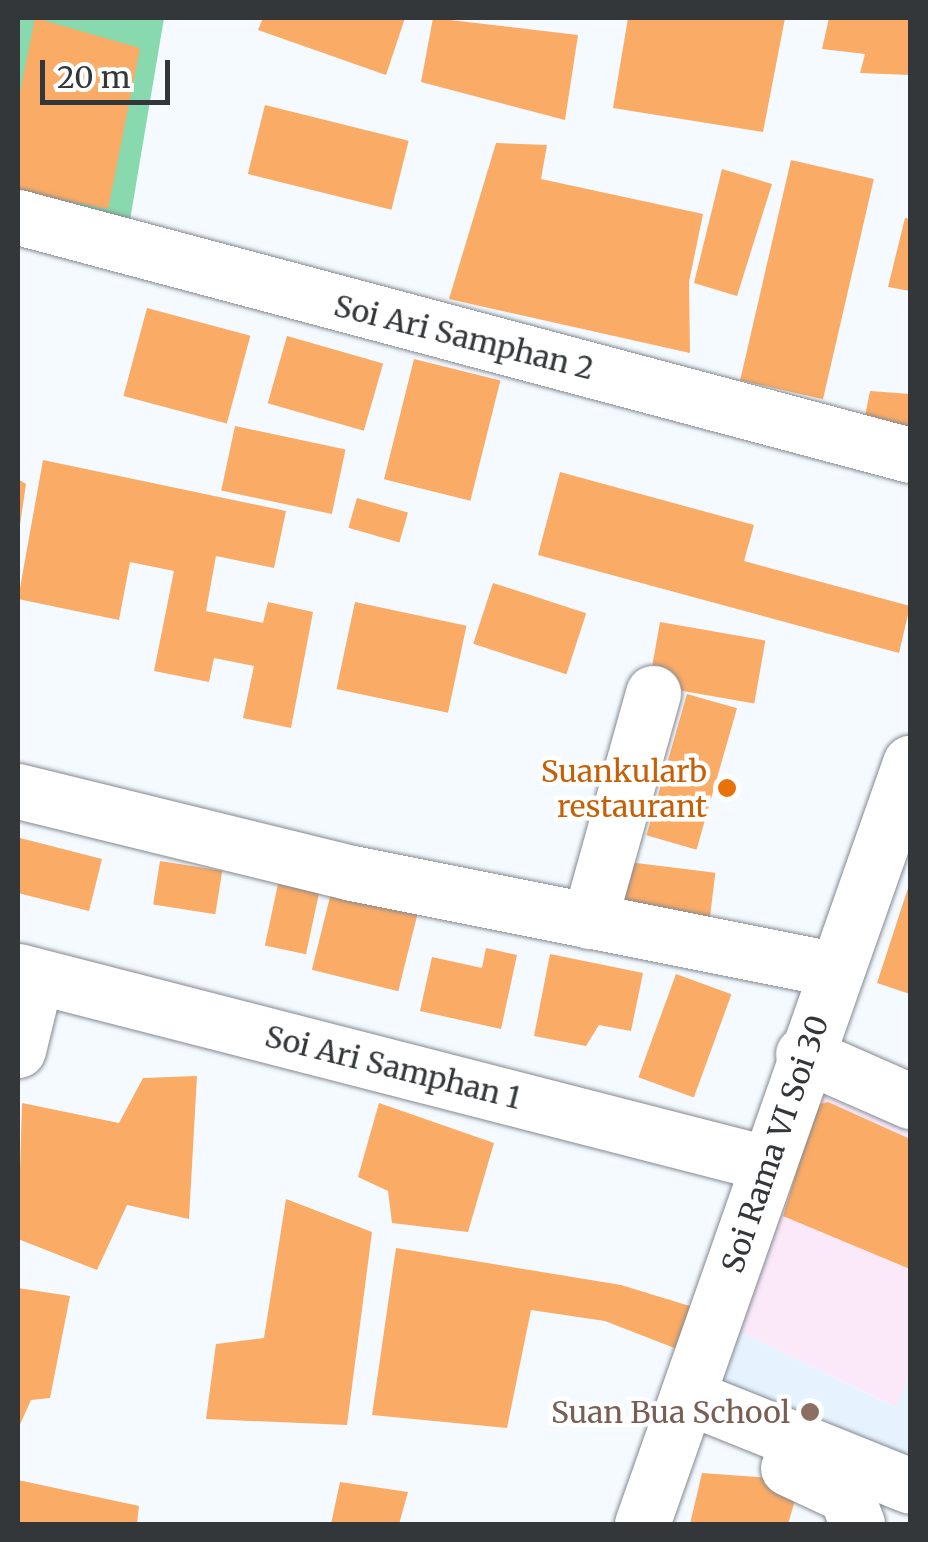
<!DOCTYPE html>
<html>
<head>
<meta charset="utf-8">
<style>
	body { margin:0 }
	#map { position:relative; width:928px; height:1542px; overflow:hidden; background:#f4faff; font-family:Merriweather,serif }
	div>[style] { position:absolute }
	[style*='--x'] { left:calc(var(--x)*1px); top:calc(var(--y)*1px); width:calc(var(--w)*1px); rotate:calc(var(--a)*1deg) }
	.commercial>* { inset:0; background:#fbe8f9 }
	.built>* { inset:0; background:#e6f3ff }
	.green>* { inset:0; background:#88d9ad }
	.building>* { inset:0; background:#faab66; transform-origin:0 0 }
	.roads { filter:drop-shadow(0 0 2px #83898f) drop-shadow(0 0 2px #83898f) }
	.minor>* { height:55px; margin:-27.5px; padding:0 27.5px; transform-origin:27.5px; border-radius:27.5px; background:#fff }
	.dots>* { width:28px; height:28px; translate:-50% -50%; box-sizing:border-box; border:5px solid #fff; border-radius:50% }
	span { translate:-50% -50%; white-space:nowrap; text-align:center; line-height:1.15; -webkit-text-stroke:9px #fff; paint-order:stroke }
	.street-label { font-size:30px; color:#343739 }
	.food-label { font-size:30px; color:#c56008 }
	.right { translate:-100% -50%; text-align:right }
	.education-label { font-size:30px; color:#785e54 }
	.frame { position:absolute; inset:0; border:20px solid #343739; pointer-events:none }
	.scale { position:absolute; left:40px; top:60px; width:130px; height:45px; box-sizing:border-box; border:5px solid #343739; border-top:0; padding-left:12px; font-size:30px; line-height:35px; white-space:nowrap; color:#343739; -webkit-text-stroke:8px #fff; paint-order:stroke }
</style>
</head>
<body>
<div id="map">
	<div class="commercial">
		<i style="clip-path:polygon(816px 1093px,910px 1132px,910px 1374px,896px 1407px,734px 1329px)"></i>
	</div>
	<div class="built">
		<i style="clip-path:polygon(734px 1329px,895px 1407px,910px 1374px,910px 1502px,707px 1417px)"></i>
	</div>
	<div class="green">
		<i style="clip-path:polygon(18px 18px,164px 18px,128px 232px,18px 197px)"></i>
	</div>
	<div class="building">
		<i style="clip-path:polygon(35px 18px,140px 48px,108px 209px,18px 191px,18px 103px)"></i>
		<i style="clip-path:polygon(263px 18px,405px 18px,386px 75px,258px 30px)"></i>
		<i style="clip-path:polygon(433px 18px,578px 35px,565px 120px,421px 82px)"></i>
		<i style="clip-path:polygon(628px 18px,785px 18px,763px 132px,613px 108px)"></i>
		<i style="clip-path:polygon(829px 18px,910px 18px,910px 75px,860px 73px,865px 54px,822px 49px)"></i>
		<i style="left:265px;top:105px;width:148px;height:71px;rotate:14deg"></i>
		<i style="clip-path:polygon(496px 143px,547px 145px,541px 179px,703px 214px,689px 282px,690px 353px,449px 299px)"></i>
		<i style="left:791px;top:160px;width:85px;height:226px;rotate:13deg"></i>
		<i style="clip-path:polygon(722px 169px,772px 184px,737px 296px,694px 283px)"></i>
		<i style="clip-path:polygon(905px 218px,910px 219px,910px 291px,888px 287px)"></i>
		<i style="left:147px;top:308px;width:107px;height:91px;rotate:15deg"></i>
		<i style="left:287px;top:336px;width:100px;height:70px;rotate:16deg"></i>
		<i style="left:414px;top:359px;width:89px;height:124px;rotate:14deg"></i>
		<i style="clip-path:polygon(870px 391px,910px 394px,910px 435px,862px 431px)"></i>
		<i style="left:235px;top:426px;width:113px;height:66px;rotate:12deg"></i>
		<i style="clip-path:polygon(43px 460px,286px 511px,274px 568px,216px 556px,206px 611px,263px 623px,268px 602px,313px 612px,291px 728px,243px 718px,254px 666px,214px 658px,209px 682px,154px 671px,174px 571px,130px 562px,119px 620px,18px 599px)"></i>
		<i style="clip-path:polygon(560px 472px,754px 525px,744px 561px,910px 606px,899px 653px,538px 555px)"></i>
		<i style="clip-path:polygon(18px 479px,26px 484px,18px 539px)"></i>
		<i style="left:357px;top:498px;width:53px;height:31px;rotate:16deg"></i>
		<i style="left:493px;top:583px;width:98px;height:64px;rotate:18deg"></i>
		<i style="left:355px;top:602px;width:114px;height:89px;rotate:12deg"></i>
		<i style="left:660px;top:622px;width:107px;height:64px;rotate:10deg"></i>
		<i style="left:687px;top:694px;width:52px;height:147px;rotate:16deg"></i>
		<i style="clip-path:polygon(20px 838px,102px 859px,89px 911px,18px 893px)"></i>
		<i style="left:160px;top:861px;width:63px;height:44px;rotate:9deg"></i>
		<i style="left:628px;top:862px;width:88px;height:46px;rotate:7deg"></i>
		<i style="clip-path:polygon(910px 882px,910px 994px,877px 983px)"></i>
		<i style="left:278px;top:884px;width:42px;height:63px;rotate:12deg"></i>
		<i style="left:331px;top:893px;width:89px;height:79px;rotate:14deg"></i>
		<i style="clip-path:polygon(486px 948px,517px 955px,501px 1029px,420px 1011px,432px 957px,482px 968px)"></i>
		<i style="clip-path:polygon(550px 954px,643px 973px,631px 1031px,599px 1025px,586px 1046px,534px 1036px)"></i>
		<i style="left:676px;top:974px;width:59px;height:110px;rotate:20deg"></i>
		<i style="clip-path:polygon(197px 1076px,189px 1219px,127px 1205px,97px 1270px,18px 1239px,22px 1103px,119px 1123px,143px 1078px)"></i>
		<i style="clip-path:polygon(828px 1102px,910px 1139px,910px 1269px,783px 1216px,817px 1105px)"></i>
		<i style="clip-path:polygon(379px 1103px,494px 1143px,468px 1232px,392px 1223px,388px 1191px,358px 1177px)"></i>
		<i style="clip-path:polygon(286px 1199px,372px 1232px,347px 1425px,206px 1419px,216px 1344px,264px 1338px)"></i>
		<i style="clip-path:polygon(396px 1248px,621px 1285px,693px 1307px,677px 1349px,605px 1321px,531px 1310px,507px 1428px,372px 1415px)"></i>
		<i style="clip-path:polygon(18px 1288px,70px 1296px,50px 1398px,31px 1400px,18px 1429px)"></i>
		<i style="clip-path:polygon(702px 1473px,801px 1480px,788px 1524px,690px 1524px)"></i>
		<i style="clip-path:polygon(18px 1480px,139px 1506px,137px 1524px,18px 1524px)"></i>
		<i style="clip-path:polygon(340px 1482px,408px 1492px,399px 1524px,331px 1524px)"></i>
	</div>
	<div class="roads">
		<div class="minor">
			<i style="--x:18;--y:217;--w:923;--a:14.94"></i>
			<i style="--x:18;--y:791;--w:344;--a:13.8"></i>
			<i style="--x:352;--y:873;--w:494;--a:11.3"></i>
			<i style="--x:589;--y:921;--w:237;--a:-74.3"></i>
			<i style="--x:18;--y:971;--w:775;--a:14.41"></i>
			<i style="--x:18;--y:1050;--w:76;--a:-76.3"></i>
			<i style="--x:803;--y:1054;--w:117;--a:23.7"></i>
			<i style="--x:689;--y:1397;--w:238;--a:21.9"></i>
			<i style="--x:788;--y:1468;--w:64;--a:25"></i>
			<i style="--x:846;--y:1495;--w:31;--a:69"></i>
			<i style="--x:642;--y:1524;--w:807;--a:-70.6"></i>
		</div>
	</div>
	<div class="dots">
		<i style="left:727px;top:788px;background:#e8710a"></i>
		<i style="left:810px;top:1412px;background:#8d6e63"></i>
	</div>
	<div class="street-label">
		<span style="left:464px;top:337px;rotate:14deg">Soi Ari Samphan 2</span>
		<span style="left:393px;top:1067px;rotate:14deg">Soi Ari Samphan 1</span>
		<span style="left:775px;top:1144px;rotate:-71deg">Soi Rama VI Soi 30</span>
	</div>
	<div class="food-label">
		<span class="right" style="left:707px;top:788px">Suankularb<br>restaurant</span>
	</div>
	<div class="education-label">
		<span class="right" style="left:790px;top:1412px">Suan Bua School</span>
	</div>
	<div class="frame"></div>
	<div class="scale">20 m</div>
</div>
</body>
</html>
